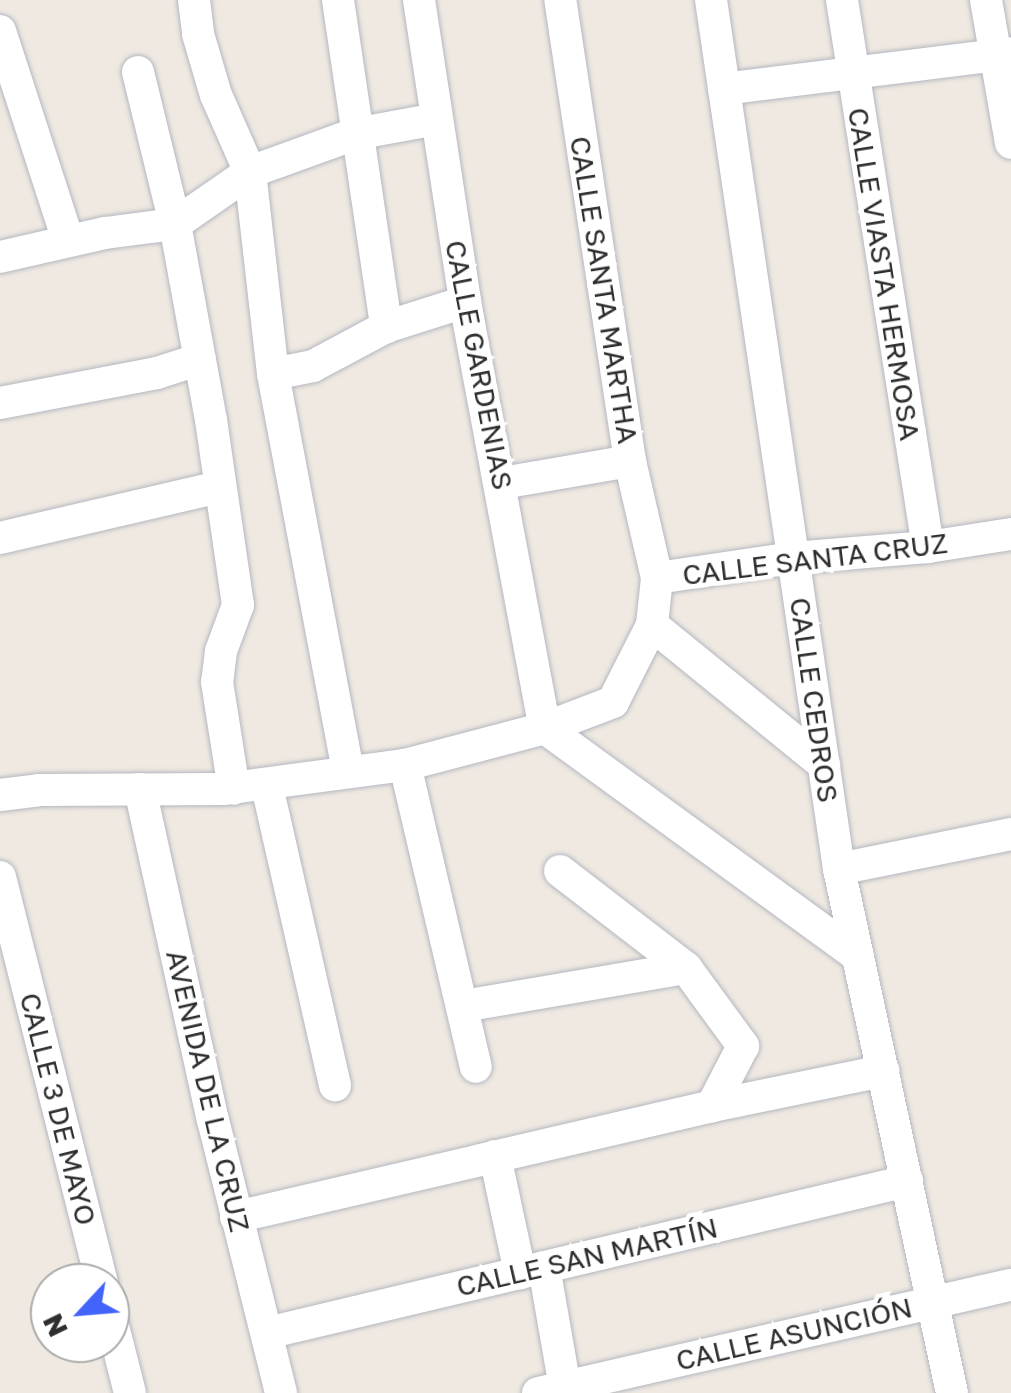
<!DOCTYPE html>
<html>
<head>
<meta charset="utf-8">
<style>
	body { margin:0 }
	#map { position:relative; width:1011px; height:1393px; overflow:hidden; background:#efe9e1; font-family:"Golos Text",sans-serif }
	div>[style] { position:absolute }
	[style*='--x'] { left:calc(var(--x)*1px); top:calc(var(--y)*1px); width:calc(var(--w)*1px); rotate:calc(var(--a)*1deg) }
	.roads { filter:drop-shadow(0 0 2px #b4b7c1) drop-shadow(0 0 2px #b4b7c1) }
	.minor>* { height:32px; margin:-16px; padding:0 16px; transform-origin:16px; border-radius:16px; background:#fff }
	span { translate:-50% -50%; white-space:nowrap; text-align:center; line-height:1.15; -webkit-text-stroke:9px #fff; paint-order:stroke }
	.street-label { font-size:28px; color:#2e2e2e }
	.north { position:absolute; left:30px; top:1263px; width:100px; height:100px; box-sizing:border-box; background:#fff; border:2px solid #ababab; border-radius:50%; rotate:244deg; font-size:28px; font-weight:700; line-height:40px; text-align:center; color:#2e2e2e }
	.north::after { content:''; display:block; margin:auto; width:35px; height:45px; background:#4264fb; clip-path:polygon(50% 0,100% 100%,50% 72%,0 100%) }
</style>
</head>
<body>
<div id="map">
	<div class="roads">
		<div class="minor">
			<i style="--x:194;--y:0;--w:34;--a:83"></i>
			<i style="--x:198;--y:34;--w:64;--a:73.6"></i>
			<i style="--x:216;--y:95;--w:84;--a:66.2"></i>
			<i style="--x:250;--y:172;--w:203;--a:83.5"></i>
			<i style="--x:273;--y:374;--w:405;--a:79.3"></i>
			<i style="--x:338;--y:0;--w:331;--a:81.6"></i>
			<i style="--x:419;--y:0;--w:305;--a:81.3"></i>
			<i style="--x:465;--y:302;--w:433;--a:79.4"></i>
			<i style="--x:545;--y:728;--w:387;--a:36.1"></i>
			<i style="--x:711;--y:0;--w:878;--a:81.62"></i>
			<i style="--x:839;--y:869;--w:536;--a:77.83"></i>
			<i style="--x:842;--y:0;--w:554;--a:81.07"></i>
			<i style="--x:986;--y:0;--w:145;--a:80.1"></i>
			<i style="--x:0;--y:31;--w:220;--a:72"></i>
			<i style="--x:138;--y:72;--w:156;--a:76.3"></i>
			<i style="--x:175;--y:224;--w:199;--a:79.6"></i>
			<i style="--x:211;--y:420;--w:187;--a:81.7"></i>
			<i style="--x:238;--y:605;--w:49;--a:110.3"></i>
			<i style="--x:221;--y:651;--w:31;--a:97"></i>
			<i style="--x:217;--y:682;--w:108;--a:81"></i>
			<i style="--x:724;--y:89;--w:289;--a:-7.1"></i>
			<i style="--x:0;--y:257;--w:108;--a:-12.9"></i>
			<i style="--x:105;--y:233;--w:71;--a:-7.3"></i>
			<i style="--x:175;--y:224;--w:91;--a:-34.7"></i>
			<i style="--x:250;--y:172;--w:112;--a:-19.9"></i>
			<i style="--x:355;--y:134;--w:83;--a:-10.4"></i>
			<i style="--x:273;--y:374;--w:41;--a:-11.3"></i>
			<i style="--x:313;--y:366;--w:83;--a:-28.1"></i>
			<i style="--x:386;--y:327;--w:83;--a:-17.6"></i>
			<i style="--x:0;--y:403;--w:160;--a:-10.8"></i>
			<i style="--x:157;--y:373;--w:45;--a:-18"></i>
			<i style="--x:502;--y:483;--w:130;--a:-9.8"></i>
			<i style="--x:0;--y:538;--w:225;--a:-13.1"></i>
			<i style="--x:657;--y:578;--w:137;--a:-8.4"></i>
			<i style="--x:793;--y:558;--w:135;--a:-4.7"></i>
			<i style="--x:928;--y:547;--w:84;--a:-8.9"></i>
			<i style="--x:652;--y:625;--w:222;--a:39.1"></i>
			<i style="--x:405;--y:765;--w:310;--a:76.8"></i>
			<i style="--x:267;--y:786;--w:307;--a:77.2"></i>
			<i style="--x:140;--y:789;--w:339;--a:77.6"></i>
			<i style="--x:213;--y:1120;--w:281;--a:76"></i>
			<i style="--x:0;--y:795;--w:39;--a:-7"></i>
			<i style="--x:39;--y:790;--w:185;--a:-0.3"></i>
			<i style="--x:224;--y:789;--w:183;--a:-7.6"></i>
			<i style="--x:405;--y:765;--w:145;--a:-14.8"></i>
			<i style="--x:545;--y:728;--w:73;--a:-20.9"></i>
			<i style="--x:613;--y:702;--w:86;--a:-63.1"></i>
			<i style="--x:652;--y:625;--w:47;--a:-83.9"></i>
			<i style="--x:657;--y:578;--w:120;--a:-103"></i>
			<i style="--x:630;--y:461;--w:466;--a:-98.6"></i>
			<i style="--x:839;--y:869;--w:176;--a:-11.5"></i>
			<i style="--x:560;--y:871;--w:159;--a:37.6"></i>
			<i style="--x:686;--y:968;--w:97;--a:53.8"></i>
			<i style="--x:743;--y:1046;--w:68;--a:117.3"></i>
			<i style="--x:0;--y:877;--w:419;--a:75.9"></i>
			<i style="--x:463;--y:1006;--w:226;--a:-9.7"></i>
			<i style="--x:495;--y:1156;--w:120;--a:77.9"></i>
			<i style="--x:236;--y:1217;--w:489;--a:-13.1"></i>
			<i style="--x:712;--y:1106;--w:175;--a:-11.6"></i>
			<i style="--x:544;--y:1267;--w:122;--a:80.1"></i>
			<i style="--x:110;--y:1314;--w:81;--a:75.8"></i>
			<i style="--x:267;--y:1333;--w:658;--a:-13.36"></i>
			<i style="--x:538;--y:1393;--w:485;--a:-12.9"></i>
		</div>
	</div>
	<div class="street-label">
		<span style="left:884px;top:274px;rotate:81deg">CALLE VIASTA HERMOSA</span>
		<span style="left:604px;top:290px;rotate:81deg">CALLE SANTA MARTHA</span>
		<span style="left:479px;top:365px;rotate:79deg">CALLE GARDENIAS</span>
		<span style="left:815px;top:559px;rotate:-7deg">CALLE SANTA CRUZ</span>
		<span style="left:814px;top:700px;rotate:82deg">CALLE CEDROS</span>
		<span style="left:208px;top:1091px;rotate:77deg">AVENIDA DE LA CRUZ</span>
		<span style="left:58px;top:1109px;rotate:76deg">CALLE 3 DE MAYO</span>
		<span style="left:587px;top:1257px;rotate:-13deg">CALLE SAN MARTÍN</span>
		<span style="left:794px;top:1334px;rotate:-13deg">CALLE ASUNCIÓN</span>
	</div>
	<div class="north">N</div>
</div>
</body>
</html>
